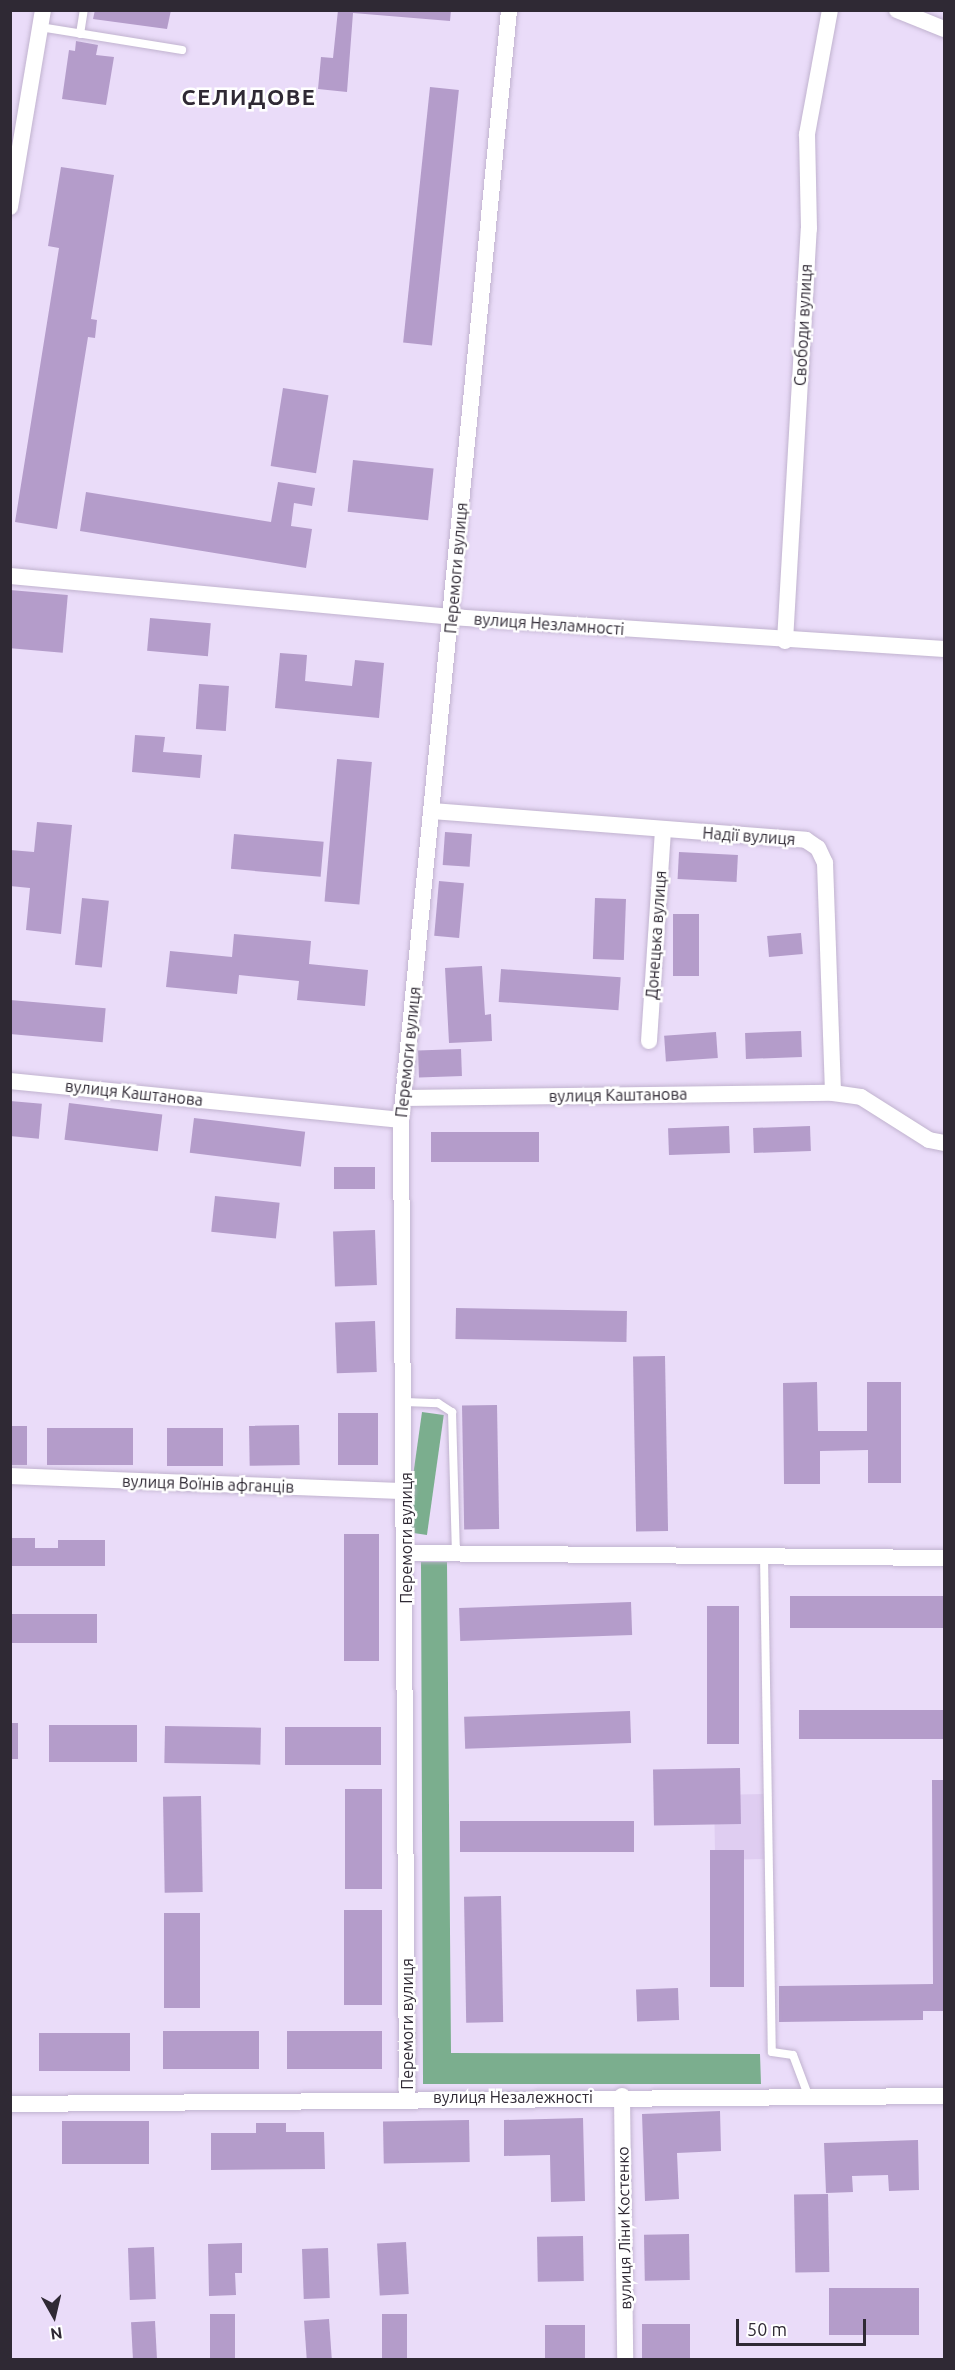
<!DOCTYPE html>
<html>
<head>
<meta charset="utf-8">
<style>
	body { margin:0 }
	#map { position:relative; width:955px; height:2370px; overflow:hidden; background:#eadcf9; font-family:Ubuntu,sans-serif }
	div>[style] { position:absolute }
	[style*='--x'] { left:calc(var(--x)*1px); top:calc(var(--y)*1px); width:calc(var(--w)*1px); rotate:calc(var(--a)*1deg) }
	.built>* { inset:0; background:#dfcdf1; transform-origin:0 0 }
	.forest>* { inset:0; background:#7bae8e; transform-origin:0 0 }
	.building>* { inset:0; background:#b49cca; transform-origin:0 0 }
	.roads { filter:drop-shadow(0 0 2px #c1b3cf) drop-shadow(0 0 2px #c1b3cf) }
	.service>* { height:8px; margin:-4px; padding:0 4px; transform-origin:4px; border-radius:4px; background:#fff }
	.minor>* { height:16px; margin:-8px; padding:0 8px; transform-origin:8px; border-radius:8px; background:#fff }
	span { translate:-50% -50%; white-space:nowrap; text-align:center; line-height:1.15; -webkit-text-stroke:5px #fff; paint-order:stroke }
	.street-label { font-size:16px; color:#2f2934 }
	.district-label { font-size:22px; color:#2f2934; font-weight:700; letter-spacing:1.5px }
	.frame { position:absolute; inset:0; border:12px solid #2f2934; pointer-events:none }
	.north { position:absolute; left:24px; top:2286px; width:60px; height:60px; -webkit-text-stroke:4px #fff; paint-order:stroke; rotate:172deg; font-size:16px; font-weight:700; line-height:24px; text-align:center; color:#2f2934 }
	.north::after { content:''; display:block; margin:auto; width:21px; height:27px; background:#2f2934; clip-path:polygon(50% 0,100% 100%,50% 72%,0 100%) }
	.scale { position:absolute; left:736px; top:2319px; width:130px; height:27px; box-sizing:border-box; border:3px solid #2f2934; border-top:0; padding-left:8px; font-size:18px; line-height:21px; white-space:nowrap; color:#2f2934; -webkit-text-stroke:4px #fff; paint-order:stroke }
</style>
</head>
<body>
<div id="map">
	<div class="built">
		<i style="left:769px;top:1794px;width:65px;height:55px;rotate:89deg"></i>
	</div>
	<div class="forest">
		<i style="left:422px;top:1412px;width:22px;height:121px;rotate:8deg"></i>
		<i style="clip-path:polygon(421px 1562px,447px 1562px,451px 2053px,760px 2054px,761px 2084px,423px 2084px)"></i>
	</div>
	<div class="building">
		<i style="clip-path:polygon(95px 10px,171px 10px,167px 29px,93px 19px)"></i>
		<i style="clip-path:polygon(338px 10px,451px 10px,450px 21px,353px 13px,347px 92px,318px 89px,321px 57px,333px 58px)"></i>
		<i style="clip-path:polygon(76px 41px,98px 45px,96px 55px,114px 57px,106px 105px,62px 99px,69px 50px,75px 51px)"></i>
		<i style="left:430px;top:87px;width:29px;height:257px;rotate:6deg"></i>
		<i style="clip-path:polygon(61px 167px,114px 175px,91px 319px,97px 320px,95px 338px,88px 337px,57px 529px,15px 522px,59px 248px,48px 246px)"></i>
		<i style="left:283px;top:388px;width:46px;height:79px;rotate:9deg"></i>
		<i style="left:353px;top:460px;width:81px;height:52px;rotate:6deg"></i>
		<i style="clip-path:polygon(278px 482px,315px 488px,312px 506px,294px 503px,291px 526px,312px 529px,306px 568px,80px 531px,86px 492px,271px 522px)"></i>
		<i style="left:10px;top:590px;width:58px;height:58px;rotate:5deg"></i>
		<i style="left:150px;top:618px;width:61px;height:33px;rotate:5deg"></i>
		<i style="clip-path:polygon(280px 653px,307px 655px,305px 681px,352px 686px,355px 660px,384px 663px,379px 718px,275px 708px)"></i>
		<i style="left:199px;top:684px;width:30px;height:45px;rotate:4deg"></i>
		<i style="clip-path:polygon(135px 735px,165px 737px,163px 752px,202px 755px,200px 778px,132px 772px)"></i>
		<i style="left:337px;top:759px;width:35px;height:143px;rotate:5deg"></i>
		<i style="clip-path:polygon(37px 822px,72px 825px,61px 934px,26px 930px,30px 888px,10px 886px,10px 850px,34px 852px)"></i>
		<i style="left:445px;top:832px;width:27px;height:33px;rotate:4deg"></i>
		<i style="left:234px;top:834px;width:90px;height:35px;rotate:5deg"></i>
		<i style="left:679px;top:852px;width:59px;height:27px;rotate:3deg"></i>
		<i style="left:439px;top:881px;width:25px;height:55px;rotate:5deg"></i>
		<i style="left:82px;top:898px;width:27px;height:67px;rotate:6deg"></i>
		<i style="left:595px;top:898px;width:31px;height:61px;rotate:2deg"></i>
		<i style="left:673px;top:914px;width:26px;height:62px"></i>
		<i style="left:801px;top:933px;width:21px;height:34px;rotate:85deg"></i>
		<i style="clip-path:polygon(234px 934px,311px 941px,309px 964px,368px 970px,365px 1006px,297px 1000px,299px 981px,239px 975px,237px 994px,166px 987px,170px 951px,232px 957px)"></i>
		<i style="clip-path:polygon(482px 966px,485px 1015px,491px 1014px,492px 1041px,449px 1043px,445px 968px)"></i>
		<i style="left:501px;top:969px;width:120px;height:33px;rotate:4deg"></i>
		<i style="left:10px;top:1000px;width:96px;height:34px;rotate:5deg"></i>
		<i style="left:801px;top:1031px;width:26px;height:56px;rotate:88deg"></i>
		<i style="left:716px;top:1032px;width:26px;height:52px;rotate:86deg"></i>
		<i style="left:461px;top:1049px;width:27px;height:43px;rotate:88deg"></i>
		<i style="left:10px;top:1101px;width:32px;height:35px;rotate:5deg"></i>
		<i style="left:69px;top:1103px;width:94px;height:37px;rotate:7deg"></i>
		<i style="left:194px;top:1118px;width:112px;height:35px;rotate:7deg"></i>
		<i style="left:729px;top:1126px;width:27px;height:61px;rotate:88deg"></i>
		<i style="left:810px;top:1126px;width:25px;height:57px;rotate:88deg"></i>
		<i style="left:539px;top:1132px;width:30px;height:108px;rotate:90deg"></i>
		<i style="left:334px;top:1167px;width:41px;height:22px"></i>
		<i style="left:215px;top:1196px;width:65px;height:36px;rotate:6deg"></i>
		<i style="left:375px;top:1230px;width:55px;height:42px;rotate:88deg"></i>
		<i style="left:456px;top:1308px;width:171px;height:31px;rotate:1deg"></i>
		<i style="left:375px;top:1321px;width:51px;height:40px;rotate:88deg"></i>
		<i style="left:665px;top:1356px;width:175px;height:32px;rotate:89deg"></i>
		<i style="clip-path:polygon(817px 1382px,818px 1431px,867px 1431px,867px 1382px,901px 1382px,901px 1483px,868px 1483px,868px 1450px,820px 1451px,820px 1484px,784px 1484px,783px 1383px)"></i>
		<i style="left:497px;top:1405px;width:124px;height:35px;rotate:89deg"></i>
		<i style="left:378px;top:1413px;width:52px;height:40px;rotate:90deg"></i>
		<i style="left:299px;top:1425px;width:40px;height:50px;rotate:89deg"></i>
		<i style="left:10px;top:1426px;width:17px;height:39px"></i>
		<i style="left:47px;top:1428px;width:86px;height:37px"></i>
		<i style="left:167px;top:1428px;width:56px;height:38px"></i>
		<i style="left:344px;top:1534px;width:35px;height:127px"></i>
		<i style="clip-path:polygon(10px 1538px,35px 1538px,35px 1548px,58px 1548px,58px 1540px,105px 1540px,105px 1566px,10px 1566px)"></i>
		<i style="left:944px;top:1596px;width:32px;height:154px;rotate:90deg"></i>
		<i style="left:631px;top:1602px;width:33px;height:172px;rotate:88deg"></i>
		<i style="left:707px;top:1606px;width:32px;height:138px"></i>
		<i style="left:10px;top:1614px;width:87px;height:29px"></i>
		<i style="left:944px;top:1710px;width:29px;height:145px;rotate:90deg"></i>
		<i style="left:630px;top:1711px;width:32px;height:166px;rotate:88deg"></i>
		<i style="left:10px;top:1723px;width:8px;height:36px"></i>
		<i style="left:137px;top:1725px;width:37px;height:88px;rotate:90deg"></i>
		<i style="left:165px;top:1726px;width:96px;height:37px;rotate:1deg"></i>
		<i style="left:285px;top:1727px;width:96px;height:38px"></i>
		<i style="left:740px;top:1768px;width:56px;height:87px;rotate:89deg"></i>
		<i style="clip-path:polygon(932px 1780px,944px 1780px,944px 2011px,923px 2011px,923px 2020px,779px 2022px,779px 1986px,933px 1984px)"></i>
		<i style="left:345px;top:1789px;width:37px;height:100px"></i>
		<i style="left:201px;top:1796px;width:96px;height:38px;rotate:89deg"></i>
		<i style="left:634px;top:1821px;width:31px;height:174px;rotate:90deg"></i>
		<i style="left:710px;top:1850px;width:34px;height:137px"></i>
		<i style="left:501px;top:1896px;width:126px;height:37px;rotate:89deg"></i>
		<i style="left:344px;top:1910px;width:38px;height:95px"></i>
		<i style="left:164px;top:1913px;width:36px;height:95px"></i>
		<i style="left:678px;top:1988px;width:32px;height:42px;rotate:88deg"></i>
		<i style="left:259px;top:2031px;width:38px;height:96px;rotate:90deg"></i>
		<i style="left:287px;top:2031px;width:95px;height:38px"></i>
		<i style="left:39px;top:2033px;width:91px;height:38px"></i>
		<i style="clip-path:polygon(720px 2111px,721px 2151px,677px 2153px,679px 2199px,645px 2201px,642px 2114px)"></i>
		<i style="clip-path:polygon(583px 2118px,585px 2201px,551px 2202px,550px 2155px,504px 2156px,504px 2120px)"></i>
		<i style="left:469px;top:2120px;width:42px;height:86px;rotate:89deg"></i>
		<i style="left:149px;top:2121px;width:43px;height:87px;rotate:90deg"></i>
		<i style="clip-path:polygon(256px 2123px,286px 2123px,286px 2132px,324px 2132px,325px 2169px,211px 2170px,211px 2133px,256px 2133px)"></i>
		<i style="clip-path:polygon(918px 2140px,919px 2190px,889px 2191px,888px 2175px,852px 2176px,853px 2192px,826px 2193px,824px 2143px)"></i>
		<i style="left:828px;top:2194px;width:78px;height:34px;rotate:89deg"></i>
		<i style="left:689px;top:2234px;width:46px;height:45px;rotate:89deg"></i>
		<i style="left:583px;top:2236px;width:45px;height:46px;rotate:89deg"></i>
		<i style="left:406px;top:2242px;width:52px;height:29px;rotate:87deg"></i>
		<i style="clip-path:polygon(242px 2243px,242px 2273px,235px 2273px,236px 2295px,209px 2296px,208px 2244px)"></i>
		<i style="left:154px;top:2247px;width:52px;height:26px;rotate:88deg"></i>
		<i style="left:328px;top:2248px;width:50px;height:26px;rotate:88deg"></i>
		<i style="left:919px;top:2288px;width:47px;height:90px;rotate:90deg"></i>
		<i style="left:210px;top:2314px;width:25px;height:46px"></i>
		<i style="left:382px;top:2314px;width:25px;height:46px"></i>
		<i style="left:329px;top:2319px;width:41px;height:25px;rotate:86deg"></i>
		<i style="left:155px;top:2321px;width:39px;height:24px;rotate:87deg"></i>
		<i style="left:642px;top:2324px;width:48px;height:36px"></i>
		<i style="left:545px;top:2325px;width:40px;height:35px"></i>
	</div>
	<div class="roads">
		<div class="service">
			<i style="--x:40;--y:27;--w:144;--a:9.2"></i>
			<i style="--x:80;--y:34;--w:24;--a:-81"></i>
			<i style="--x:405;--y:1402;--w:33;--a:2"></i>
			<i style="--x:438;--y:1403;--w:17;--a:33"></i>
			<i style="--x:452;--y:1412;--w:141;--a:88.4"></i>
			<i style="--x:764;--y:1555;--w:497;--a:89.1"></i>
			<i style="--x:772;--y:2052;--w:21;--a:8"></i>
			<i style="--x:793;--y:2055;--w:43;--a:69.4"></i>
		</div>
		<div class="minor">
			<i style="--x:897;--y:10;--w:51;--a:22"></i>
			<i style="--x:10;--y:207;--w:200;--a:-80.5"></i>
			<i style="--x:10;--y:576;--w:443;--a:5.3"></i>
			<i style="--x:451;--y:617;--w:494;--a:3.7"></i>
			<i style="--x:785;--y:641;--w:413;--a:-86.7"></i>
			<i style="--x:809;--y:229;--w:95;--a:-91.2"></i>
			<i style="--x:807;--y:134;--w:126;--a:-79.5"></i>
			<i style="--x:432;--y:811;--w:375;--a:4.4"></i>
			<i style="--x:806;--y:840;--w:14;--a:34"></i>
			<i style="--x:818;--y:848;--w:17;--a:65"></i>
			<i style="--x:825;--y:863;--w:230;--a:88"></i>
			<i style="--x:649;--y:1041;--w:212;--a:-86.2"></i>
			<i style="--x:10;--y:1081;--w:393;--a:5.7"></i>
			<i style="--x:403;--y:1098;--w:430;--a:-0.7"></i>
			<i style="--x:833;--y:1093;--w:28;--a:8"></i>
			<i style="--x:861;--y:1097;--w:80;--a:32.3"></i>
			<i style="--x:929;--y:1140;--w:15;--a:11"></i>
			<i style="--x:10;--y:1476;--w:396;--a:2.2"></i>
			<i style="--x:405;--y:1553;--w:539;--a:0.53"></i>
			<i style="--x:622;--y:2096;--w:264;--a:89.3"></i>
			<i style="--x:407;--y:2098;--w:978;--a:-90.35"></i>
			<i style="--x:401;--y:1120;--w:1115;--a:-84.44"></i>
			<i style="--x:10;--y:2104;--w:934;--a:-0.49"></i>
		</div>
	</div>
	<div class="street-label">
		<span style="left:803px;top:325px;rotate:-87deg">Свободи вулиця</span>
		<span style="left:456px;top:568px;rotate:-85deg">Перемоги вулиця</span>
		<span style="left:549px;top:624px;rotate:4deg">вулиця Незламності</span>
		<span style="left:749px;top:836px;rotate:4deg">Надії вулиця</span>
		<span style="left:656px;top:935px;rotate:-86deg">Донецька вулиця</span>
		<span style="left:408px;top:1052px;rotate:-84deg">Перемоги вулиця</span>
		<span style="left:134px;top:1093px;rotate:6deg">вулиця Каштанова</span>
		<span style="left:618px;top:1095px;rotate:-1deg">вулиця Каштанова</span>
		<span style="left:208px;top:1484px;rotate:2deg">вулиця Воїнів афганців</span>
		<span style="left:406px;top:1538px;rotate:-90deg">Перемоги вулиця</span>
		<span style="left:407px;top:2024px;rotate:-90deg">Перемоги вулиця</span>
		<span style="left:513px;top:2097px">вулиця Незалежності</span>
		<span style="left:624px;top:2228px;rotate:-91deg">вулиця Ліни Костенко</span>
	</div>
	<div class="district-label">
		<span style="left:249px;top:97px">СЕЛИДОВЕ</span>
	</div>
	<div class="frame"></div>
	<div class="north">N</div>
	<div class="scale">50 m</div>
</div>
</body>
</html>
